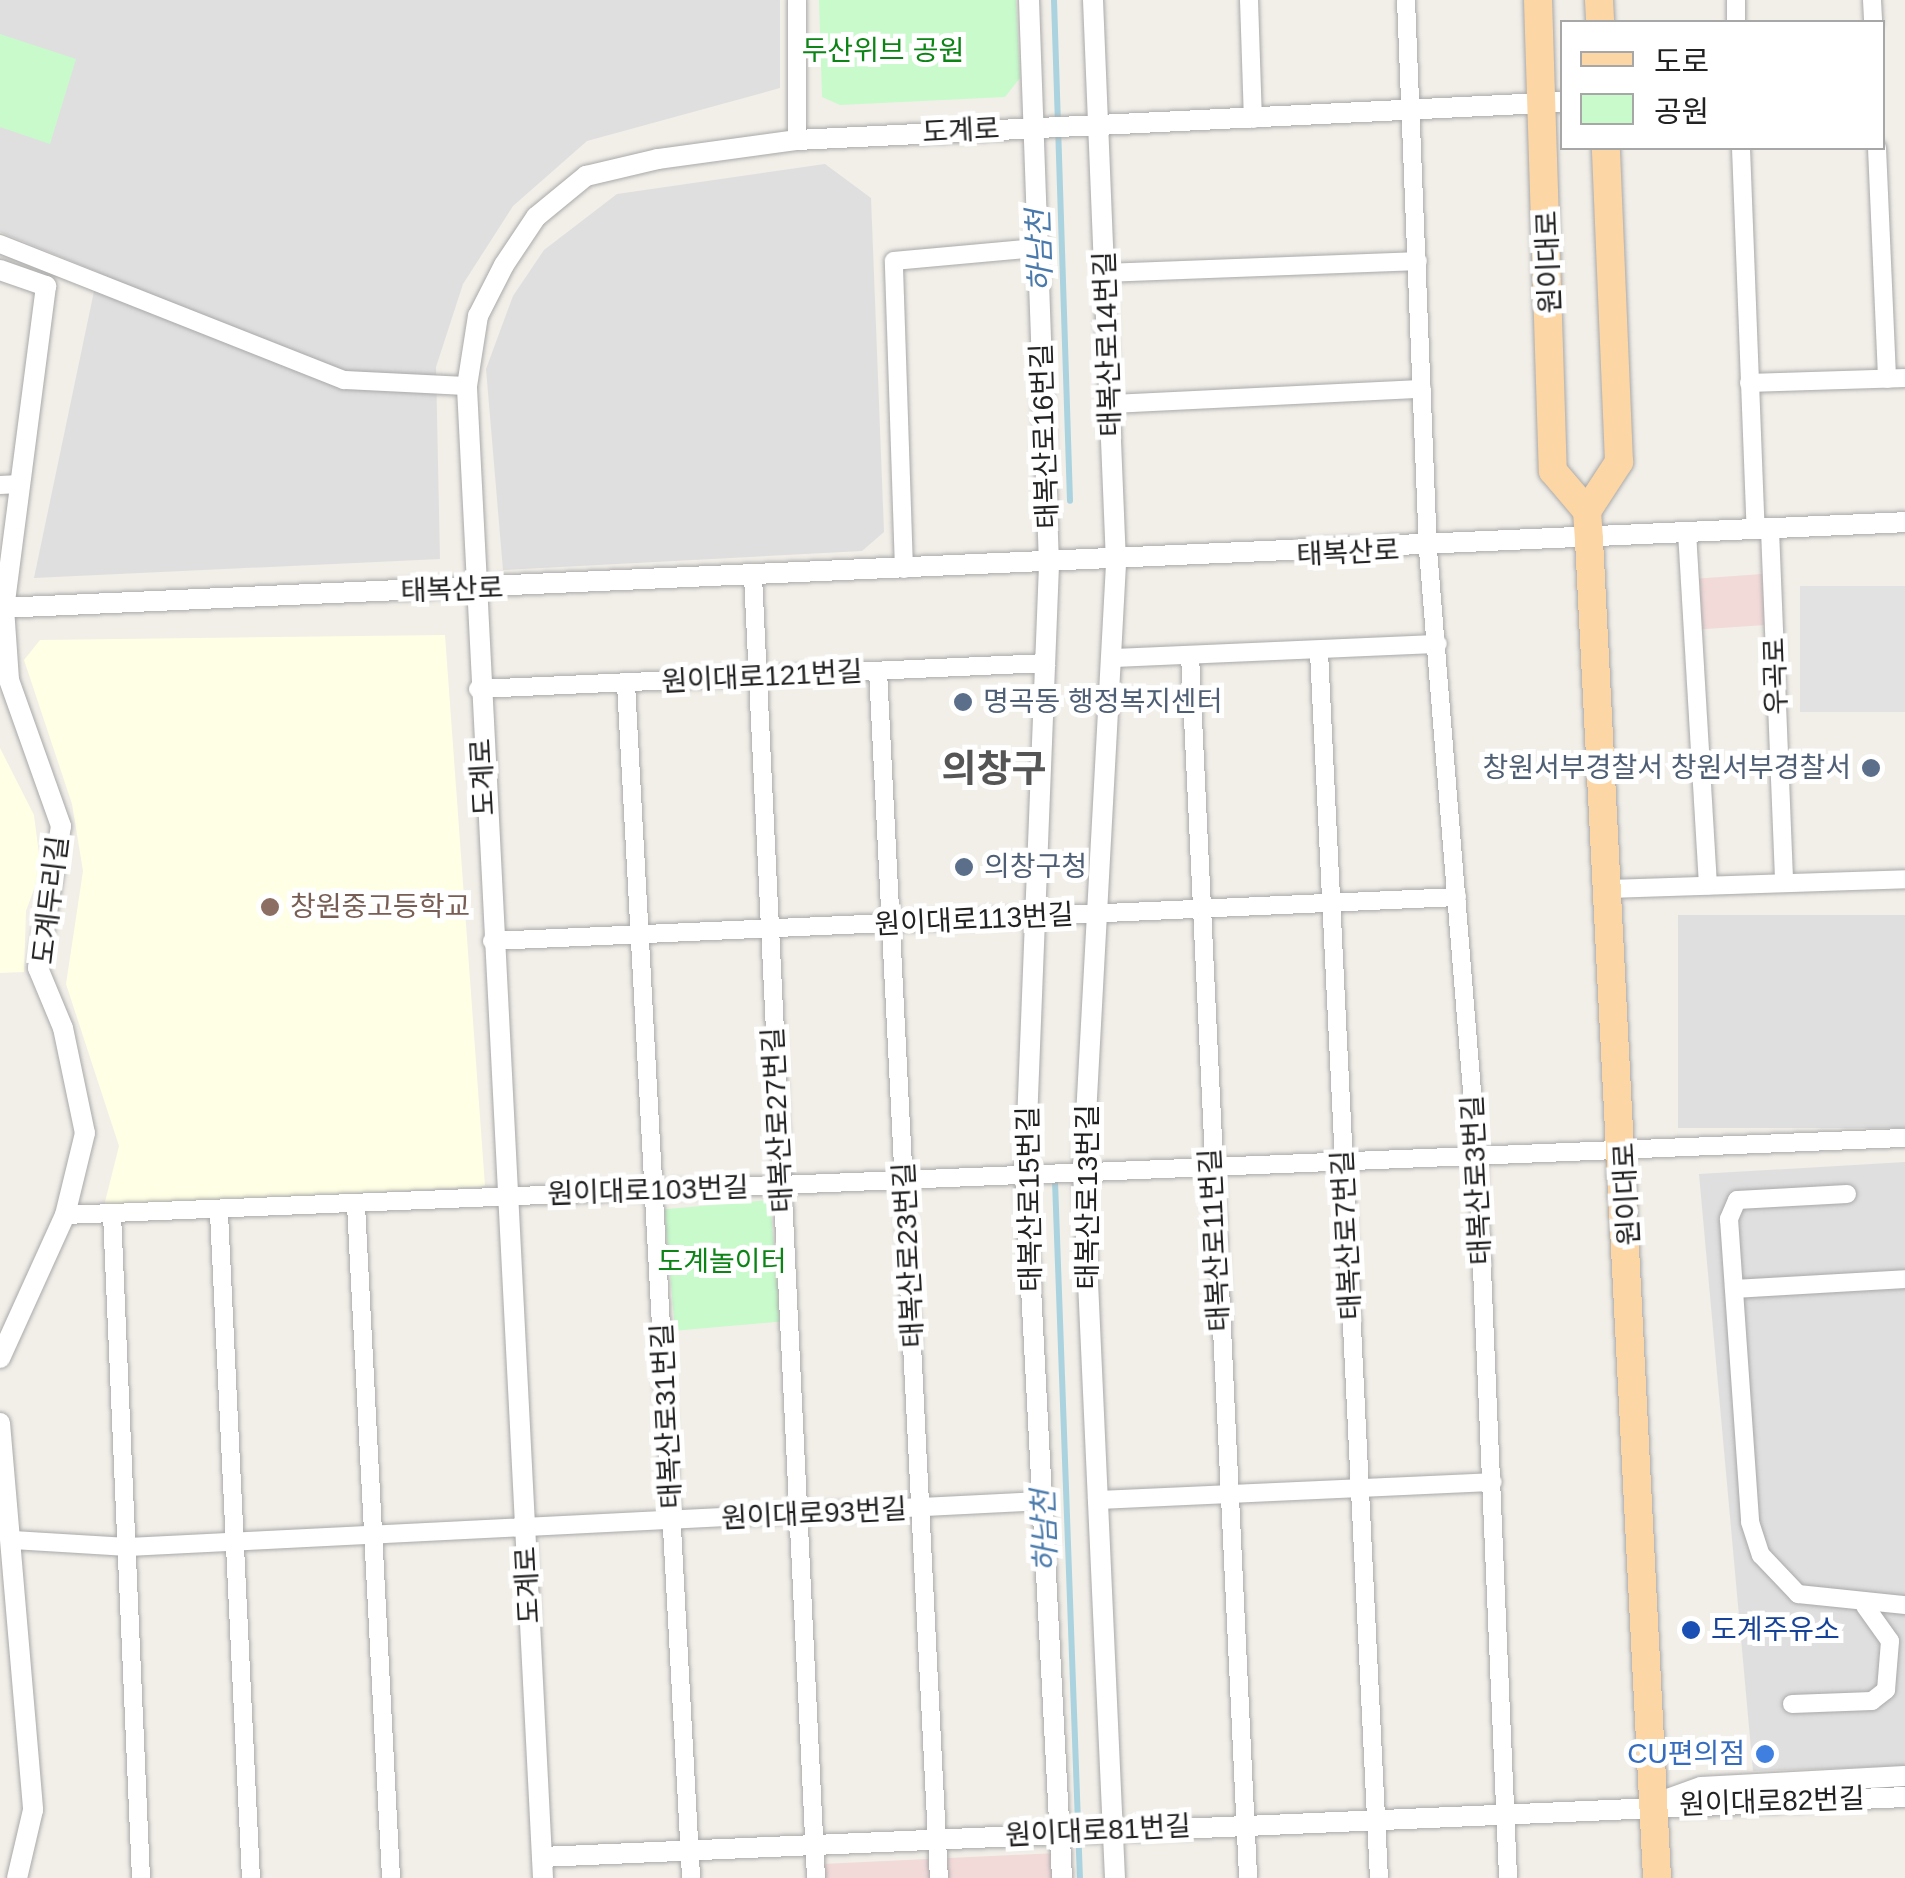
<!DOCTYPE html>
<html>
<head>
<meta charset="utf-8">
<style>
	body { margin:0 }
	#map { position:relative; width:1905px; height:1878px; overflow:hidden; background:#f2efe9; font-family:Arial,"Noto Sans KR",sans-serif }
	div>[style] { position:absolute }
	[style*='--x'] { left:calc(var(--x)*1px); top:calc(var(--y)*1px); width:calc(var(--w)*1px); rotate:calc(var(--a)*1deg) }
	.residential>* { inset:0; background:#e0dfdf; transform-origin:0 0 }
	.commercial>* { inset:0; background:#f2dad9; transform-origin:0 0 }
	.education>* { inset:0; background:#ffffe5 }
	.park>* { inset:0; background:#c8facc; transform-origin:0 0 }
	.parking>* { inset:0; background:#e2e2e2; transform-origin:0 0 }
	.stream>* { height:6px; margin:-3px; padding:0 3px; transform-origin:3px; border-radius:3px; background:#aad3df }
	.roads { filter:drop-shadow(0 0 2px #a9a9a9) drop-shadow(0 0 2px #a9a9a9) }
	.minor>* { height:18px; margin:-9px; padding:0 9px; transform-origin:9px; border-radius:9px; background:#fff }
	.tertiary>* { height:20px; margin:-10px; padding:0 10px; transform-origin:10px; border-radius:10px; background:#fff }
	.primary>* { height:28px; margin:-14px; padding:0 14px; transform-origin:14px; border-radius:14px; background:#fcd6a4 }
	.dots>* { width:28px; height:28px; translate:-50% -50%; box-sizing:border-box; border:5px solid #fff; border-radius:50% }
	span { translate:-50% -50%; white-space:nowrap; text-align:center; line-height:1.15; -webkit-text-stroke:10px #fff; paint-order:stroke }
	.park-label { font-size:28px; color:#0c8416 }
	.street-label { font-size:28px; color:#222 }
	.service-label { font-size:28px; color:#4e5e75 }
	.left { translate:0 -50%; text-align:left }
	.right { translate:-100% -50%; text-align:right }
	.education-label { font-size:28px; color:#785e54 }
	.transit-label { font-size:28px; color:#164399 }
	.shop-label { font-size:28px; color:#366cbe }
	.water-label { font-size:30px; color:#4a7aab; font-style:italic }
	.district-label { font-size:38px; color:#555; font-weight:700 }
	.legend { position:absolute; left:1560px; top:20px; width:325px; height:130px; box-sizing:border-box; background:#fff; border:2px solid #a7a7a7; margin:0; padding:12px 18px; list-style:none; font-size:30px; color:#222 }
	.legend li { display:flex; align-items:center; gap:20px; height:50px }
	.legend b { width:50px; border:2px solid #a7a7a7 }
</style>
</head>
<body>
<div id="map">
	<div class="residential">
		<i style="clip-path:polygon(0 0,780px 0,780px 88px,587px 141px,513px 206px,463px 284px,436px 367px,440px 559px,34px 578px,98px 272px,0 232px)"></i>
		<i style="clip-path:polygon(825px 164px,871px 198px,884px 532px,862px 551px,503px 570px,486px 369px,513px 296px,544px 250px,617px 194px)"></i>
		<i style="left:1905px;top:915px;width:213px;height:227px;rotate:90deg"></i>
		<i style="clip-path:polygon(1905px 1162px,1905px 1766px,1753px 1771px,1699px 1174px)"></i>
	</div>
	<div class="commercial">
		<i style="left:1762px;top:574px;width:51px;height:67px;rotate:86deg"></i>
		<i style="clip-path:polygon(1056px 1853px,1057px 1878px,822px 1878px,822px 1864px)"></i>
	</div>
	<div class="education">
		<i style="clip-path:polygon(445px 635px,485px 1186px,104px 1206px,119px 1146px,66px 984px,83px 871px,72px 804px,24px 660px,40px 640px)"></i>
		<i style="clip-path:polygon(0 748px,34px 815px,41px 870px,26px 911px,24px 972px,0 973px)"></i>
	</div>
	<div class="park">
		<i style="clip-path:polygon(819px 0,1016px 0,1020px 78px,1005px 97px,840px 105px,822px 97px)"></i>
		<i style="clip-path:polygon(0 34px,76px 59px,50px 144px,0 127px)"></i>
		<i style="left:770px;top:1200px;width:122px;height:106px;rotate:85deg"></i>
	</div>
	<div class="parking">
		<i style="left:1905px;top:586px;width:126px;height:105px;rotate:90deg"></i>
	</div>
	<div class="stream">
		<i style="--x:1054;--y:0;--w:501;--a:88.17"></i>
		<i style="--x:1055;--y:1181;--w:697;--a:87.95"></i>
	</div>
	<div class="roads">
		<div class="minor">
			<i style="--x:1249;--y:0;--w:119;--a:88.1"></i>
			<i style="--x:1406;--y:0;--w:550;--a:87.71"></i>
			<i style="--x:1428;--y:550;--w:604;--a:85.35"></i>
			<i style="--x:1477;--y:1152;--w:727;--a:87.55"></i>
			<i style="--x:1736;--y:0;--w:22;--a:90"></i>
			<i style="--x:1872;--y:0;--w:22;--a:87"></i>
			<i style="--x:797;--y:140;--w:140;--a:-90"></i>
			<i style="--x:1741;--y:148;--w:382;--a:87.8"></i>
			<i style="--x:1877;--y:148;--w:231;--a:87.5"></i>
			<i style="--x:0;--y:244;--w:370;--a:21.6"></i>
			<i style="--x:344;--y:380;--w:123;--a:2.8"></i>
			<i style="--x:1106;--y:273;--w:312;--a:-2.2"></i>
			<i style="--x:1749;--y:383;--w:156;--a:-1.8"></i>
			<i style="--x:1111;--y:404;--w:311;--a:-2.8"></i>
			<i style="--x:0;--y:485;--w:20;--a:-3"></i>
			<i style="--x:1770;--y:530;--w:353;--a:87.7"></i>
			<i style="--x:1687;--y:532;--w:354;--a:86.6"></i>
			<i style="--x:904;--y:569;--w:308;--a:-91.9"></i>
			<i style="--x:894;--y:261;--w:145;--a:-5.2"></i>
			<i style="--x:753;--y:576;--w:1304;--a:87.23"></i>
			<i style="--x:1319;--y:652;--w:1227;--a:87.2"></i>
			<i style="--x:1190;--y:655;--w:1224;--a:87.28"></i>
			<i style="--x:1112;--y:658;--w:326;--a:-2.5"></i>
			<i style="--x:878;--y:671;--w:1209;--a:87.11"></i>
			<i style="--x:626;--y:684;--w:1196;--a:86.88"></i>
			<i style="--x:478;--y:689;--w:569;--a:-2.62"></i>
			<i style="--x:1610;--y:889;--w:295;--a:-1.9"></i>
			<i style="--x:492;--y:941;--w:966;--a:-2.61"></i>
			<i style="--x:1847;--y:1194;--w:110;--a:176.9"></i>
			<i style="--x:1737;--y:1200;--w:21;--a:113"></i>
			<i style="--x:1729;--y:1219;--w:304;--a:86"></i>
			<i style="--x:1750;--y:1522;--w:35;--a:72"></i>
			<i style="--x:1761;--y:1555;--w:54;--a:46.5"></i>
			<i style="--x:1798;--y:1594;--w:108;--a:5.9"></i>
			<i style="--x:356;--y:1205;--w:674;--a:87.02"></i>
			<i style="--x:219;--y:1213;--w:666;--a:87.25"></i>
			<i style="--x:112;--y:1214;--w:665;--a:87.5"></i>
			<i style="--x:65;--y:1215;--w:1842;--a:-2.4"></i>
			<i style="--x:1734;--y:1289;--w:171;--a:-3.3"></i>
			<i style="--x:1097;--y:1500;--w:396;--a:-2.6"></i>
			<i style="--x:13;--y:1540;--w:115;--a:3.5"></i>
			<i style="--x:128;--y:1547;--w:916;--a:-2.88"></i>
			<i style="--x:1792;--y:1704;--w:80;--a:-2.1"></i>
			<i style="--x:1872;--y:1701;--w:18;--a:-38"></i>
			<i style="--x:1886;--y:1690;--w:49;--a:-85.3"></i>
			<i style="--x:1890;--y:1641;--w:43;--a:-125.5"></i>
		</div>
		<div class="tertiary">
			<i style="--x:1029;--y:0;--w:565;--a:87.97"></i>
			<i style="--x:1049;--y:565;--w:609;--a:92.26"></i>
			<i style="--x:1025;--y:1174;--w:705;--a:86.99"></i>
			<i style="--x:1093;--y:0;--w:564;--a:87.66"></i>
			<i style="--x:1116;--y:564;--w:608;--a:93.11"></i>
			<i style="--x:1083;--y:1171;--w:708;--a:87.41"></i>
			<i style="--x:0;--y:270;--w:49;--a:19.2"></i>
			<i style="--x:46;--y:286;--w:325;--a:97.4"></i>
			<i style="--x:4;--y:608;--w:72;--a:86"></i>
			<i style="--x:9;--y:680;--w:155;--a:70.4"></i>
			<i style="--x:61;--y:826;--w:144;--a:99.2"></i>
			<i style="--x:38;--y:968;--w:65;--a:67.4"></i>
			<i style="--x:63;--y:1028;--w:107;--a:78.2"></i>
			<i style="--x:85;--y:1133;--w:84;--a:103.7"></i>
			<i style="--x:65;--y:1215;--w:157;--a:114.4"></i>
			<i style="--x:0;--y:608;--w:1907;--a:-2.58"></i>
			<i style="--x:0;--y:1423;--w:388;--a:85.1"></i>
			<i style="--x:33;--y:1810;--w:70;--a:103.2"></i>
			<i style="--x:1654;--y:1804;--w:50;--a:-19.9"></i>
			<i style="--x:1701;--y:1787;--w:204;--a:-3.1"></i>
			<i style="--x:542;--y:1857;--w:1364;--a:-2.52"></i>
			<i style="--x:543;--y:1878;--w:1494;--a:-92.92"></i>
			<i style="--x:467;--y:386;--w:71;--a:-81.1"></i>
			<i style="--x:478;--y:316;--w:57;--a:-63"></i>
			<i style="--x:504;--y:265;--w:58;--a:-56.3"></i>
			<i style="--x:536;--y:217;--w:65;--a:-39.4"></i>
			<i style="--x:586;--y:176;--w:74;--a:-13.3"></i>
			<i style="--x:658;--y:159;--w:140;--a:-7.8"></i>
			<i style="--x:797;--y:140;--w:766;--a:-2.84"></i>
		</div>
		<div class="primary">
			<i style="--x:1538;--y:0;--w:471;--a:88.2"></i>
			<i style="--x:1553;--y:471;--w:52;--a:49.6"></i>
			<i style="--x:1587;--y:511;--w:29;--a:86"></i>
			<i style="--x:1589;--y:540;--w:1340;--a:87.09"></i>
			<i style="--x:1599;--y:0;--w:22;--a:87"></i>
			<i style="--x:1587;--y:511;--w:59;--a:-56.9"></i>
			<i style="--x:1619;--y:462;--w:314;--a:-92.4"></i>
		</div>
	</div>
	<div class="dots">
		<i style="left:963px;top:702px;background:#5c6f8a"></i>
		<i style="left:1871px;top:768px;background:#5c6f8a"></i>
		<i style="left:964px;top:867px;background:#5c6f8a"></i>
		<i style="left:270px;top:907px;background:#8d6e63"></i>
		<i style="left:1691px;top:1630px;background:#1a4fb4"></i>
		<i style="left:1765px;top:1754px;background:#3f7fe0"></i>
	</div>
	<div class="park-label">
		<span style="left:883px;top:51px">두산위브 공원</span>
		<span style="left:722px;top:1262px">도계놀이터</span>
	</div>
	<div class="street-label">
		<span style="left:961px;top:131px;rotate:-3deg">도계로</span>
		<span style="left:1549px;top:262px;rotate:-92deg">원이대로</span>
		<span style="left:1108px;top:344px;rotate:-92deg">태복산로14번길</span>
		<span style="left:1045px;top:436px;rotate:-92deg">태복산로16번길</span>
		<span style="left:1348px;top:553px;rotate:-3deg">태복산로</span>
		<span style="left:452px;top:590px;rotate:-2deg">태복산로</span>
		<span style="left:1776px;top:676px;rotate:-92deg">우곡로</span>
		<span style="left:762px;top:677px;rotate:-3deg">원이대로121번길</span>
		<span style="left:483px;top:777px;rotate:-93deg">도계로</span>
		<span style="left:51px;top:900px;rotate:-83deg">도계두리길</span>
		<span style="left:974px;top:920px;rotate:-3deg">원이대로113번길</span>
		<span style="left:778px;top:1120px;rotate:-93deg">태복산로27번길</span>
		<span style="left:1477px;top:1180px;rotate:-93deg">태복산로3번길</span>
		<span style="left:648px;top:1191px;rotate:-2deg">원이대로103번길</span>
		<span style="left:1627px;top:1194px;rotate:-93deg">원이대로</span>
		<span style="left:1088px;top:1197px;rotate:-90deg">태복산로13번길</span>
		<span style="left:1030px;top:1199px;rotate:-91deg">태복산로15번길</span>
		<span style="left:1347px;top:1235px;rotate:-93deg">태복산로7번길</span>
		<span style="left:1215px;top:1240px;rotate:-93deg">태복산로11번길</span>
		<span style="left:909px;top:1255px;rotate:-93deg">태복산로23번길</span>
		<span style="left:667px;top:1416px;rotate:-93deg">태복산로31번길</span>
		<span style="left:814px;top:1514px;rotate:-3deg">원이대로93번길</span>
		<span style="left:528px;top:1585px;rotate:-93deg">도계로</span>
		<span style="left:1772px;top:1802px;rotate:-2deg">원이대로82번길</span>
		<span style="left:1098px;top:1831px;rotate:-3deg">원이대로81번길</span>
	</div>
	<div class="service-label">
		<span class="left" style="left:983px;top:702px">명곡동 행정복지센터</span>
		<span class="right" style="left:1851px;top:768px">창원서부경찰서 창원서부경찰서</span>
		<span class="left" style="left:984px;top:867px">의창구청</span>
	</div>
	<div class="education-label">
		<span class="left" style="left:290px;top:907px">창원중고등학교</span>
	</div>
	<div class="transit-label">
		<span class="left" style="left:1711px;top:1630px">도계주유소</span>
	</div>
	<div class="shop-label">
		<span class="right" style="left:1745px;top:1754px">CU편의점</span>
	</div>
	<div class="water-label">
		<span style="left:1040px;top:251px;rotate:-92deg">하남천</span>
		<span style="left:1045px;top:1531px;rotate:-92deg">하남천</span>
	</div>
	<div class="district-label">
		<span style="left:994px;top:770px">의창구</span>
	</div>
	<ul class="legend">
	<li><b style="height:12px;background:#fcd6a4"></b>도로</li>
	<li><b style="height:28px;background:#c8facc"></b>공원</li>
	</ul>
</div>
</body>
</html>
